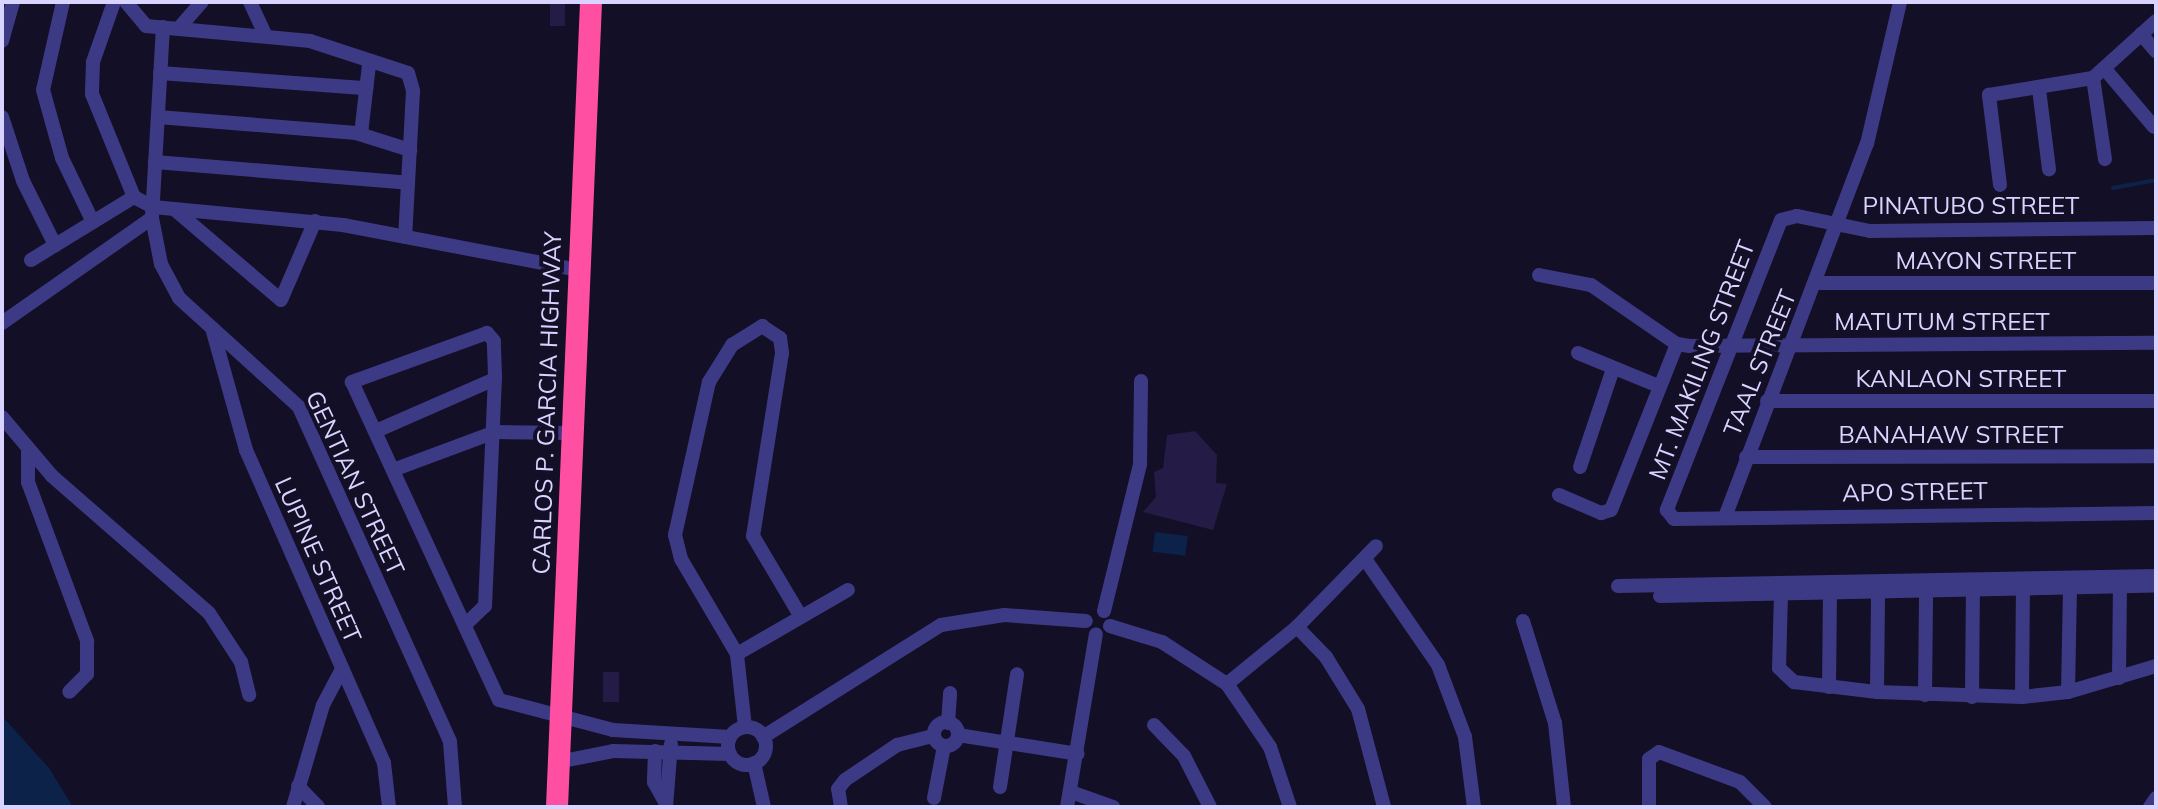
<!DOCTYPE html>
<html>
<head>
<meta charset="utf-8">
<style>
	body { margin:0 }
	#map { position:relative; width:2158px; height:809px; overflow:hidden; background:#130f26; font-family:Mulish,sans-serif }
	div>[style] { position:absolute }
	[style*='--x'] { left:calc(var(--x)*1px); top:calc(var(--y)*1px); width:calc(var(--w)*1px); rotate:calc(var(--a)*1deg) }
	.water>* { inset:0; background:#0c2248; transform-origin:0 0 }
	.stream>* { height:4px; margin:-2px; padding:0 2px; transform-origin:2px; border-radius:2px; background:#0c2248 }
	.building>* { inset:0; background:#241b47; transform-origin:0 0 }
	.minor>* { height:14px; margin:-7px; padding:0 7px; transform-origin:7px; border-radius:7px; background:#3d3a85 }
	.minor>.ring { margin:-7px; padding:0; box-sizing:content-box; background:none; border:14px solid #3d3a85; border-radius:50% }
	.highway>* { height:22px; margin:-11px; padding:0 11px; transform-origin:11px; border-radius:11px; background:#ff4fa3 }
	span { translate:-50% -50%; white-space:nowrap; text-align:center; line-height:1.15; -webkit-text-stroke:8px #130f26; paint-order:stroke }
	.street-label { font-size:24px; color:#d9d4ff }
	.frame { position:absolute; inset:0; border:4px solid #d9d4ff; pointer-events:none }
</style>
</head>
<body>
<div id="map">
	<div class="water">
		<i style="left:1155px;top:532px;width:33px;height:20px;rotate:7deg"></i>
		<i style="clip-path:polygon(2px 716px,49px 768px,73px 807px,2px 807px)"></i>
	</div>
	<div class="stream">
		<i style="--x:2113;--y:188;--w:44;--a:-10.5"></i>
	</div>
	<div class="building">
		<i style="left:550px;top:2px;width:15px;height:24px"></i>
		<i style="clip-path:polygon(1195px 431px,1217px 455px,1216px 483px,1227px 484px,1213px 530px,1143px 512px,1156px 497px,1154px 472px,1163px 468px,1167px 435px)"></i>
		<i style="left:603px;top:672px;width:16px;height:30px"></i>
	</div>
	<div class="minor">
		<i style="--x:63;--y:2;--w:90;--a:102.8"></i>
		<i style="--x:43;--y:90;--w:71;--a:74.4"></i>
		<i style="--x:62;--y:158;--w:71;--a:64.2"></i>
		<i style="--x:114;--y:2;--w:64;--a:109.3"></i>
		<i style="--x:93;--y:62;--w:32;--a:92"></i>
		<i style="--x:92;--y:94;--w:111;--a:67.8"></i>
		<i style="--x:134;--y:197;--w:21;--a:28"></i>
		<i style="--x:153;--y:207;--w:191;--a:5.4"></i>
		<i style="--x:343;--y:225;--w:239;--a:10.8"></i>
		<i style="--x:126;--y:2;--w:31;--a:50"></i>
		<i style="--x:146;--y:26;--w:165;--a:5.2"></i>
		<i style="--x:310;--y:41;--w:103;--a:18.1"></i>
		<i style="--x:408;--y:73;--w:19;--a:74"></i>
		<i style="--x:413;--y:91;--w:146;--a:93.1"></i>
		<i style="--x:250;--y:2;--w:38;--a:65"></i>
		<i style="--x:163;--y:27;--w:191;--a:93.3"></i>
		<i style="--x:152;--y:218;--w:47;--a:78.9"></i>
		<i style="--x:161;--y:264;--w:38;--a:62"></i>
		<i style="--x:179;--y:298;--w:162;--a:42.2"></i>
		<i style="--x:299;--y:407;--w:367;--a:65.7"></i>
		<i style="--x:450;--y:742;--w:65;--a:85.6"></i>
		<i style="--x:179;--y:28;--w:35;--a:-49"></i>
		<i style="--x:2141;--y:34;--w:23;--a:49"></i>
		<i style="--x:2;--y:41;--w:41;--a:-74.2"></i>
		<i style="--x:2104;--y:68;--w:77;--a:49.7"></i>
		<i style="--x:160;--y:73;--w:207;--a:4.2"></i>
		<i style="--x:2093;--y:78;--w:82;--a:81.6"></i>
		<i style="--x:2039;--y:89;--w:81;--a:82.9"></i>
		<i style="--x:2;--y:117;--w:67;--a:71.8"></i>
		<i style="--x:23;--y:181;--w:72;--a:63.4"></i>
		<i style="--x:158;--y:117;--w:199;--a:4.6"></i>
		<i style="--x:356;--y:133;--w:57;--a:17.5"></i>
		<i style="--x:361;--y:134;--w:69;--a:-83.4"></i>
		<i style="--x:155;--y:162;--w:254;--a:4.7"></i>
		<i style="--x:2000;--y:185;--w:91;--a:-97"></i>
		<i style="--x:1989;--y:95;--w:105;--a:-9.3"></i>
		<i style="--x:2093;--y:78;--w:85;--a:-42.1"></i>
		<i style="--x:174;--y:209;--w:140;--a:40.4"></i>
		<i style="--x:281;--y:300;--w:86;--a:-66.7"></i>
		<i style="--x:2156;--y:228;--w:286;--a:179.4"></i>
		<i style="--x:1870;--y:231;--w:75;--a:-168.4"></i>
		<i style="--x:1797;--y:216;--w:16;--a:166"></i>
		<i style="--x:1781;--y:220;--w:312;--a:111.5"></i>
		<i style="--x:1667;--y:510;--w:11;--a:52"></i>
		<i style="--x:1674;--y:519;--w:482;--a:-0.7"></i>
		<i style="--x:31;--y:260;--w:121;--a:-31.5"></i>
		<i style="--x:1539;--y:275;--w:53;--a:10.9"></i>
		<i style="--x:1591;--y:285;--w:104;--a:34.5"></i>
		<i style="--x:1677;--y:344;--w:13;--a:9"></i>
		<i style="--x:1690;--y:346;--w:466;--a:-0.4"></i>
		<i style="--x:1816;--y:283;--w:340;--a:0"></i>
		<i style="--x:2;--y:323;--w:183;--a:-35"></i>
		<i style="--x:212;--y:328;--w:127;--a:74.4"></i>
		<i style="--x:246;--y:450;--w:342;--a:66.2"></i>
		<i style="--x:384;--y:763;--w:44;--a:83.5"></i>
		<i style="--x:1578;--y:353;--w:84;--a:22.3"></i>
		<i style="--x:1767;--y:401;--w:389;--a:0"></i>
		<i style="--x:2;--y:417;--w:77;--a:49.7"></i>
		<i style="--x:52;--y:476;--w:208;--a:41.1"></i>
		<i style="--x:209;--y:613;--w:59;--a:56.9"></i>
		<i style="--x:241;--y:662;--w:34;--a:76"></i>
		<i style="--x:376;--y:431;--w:130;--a:-23.6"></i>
		<i style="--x:28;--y:452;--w:30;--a:90"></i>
		<i style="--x:28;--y:482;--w:170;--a:69.6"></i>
		<i style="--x:87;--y:641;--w:33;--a:90"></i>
		<i style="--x:87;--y:674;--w:25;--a:135"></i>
		<i style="--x:1746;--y:457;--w:410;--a:-0.1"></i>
		<i style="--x:1580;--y:467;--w:103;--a:-71.4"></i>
		<i style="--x:393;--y:470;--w:109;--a:-20.4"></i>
		<i style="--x:495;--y:432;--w:76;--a:0.8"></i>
		<i style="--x:1559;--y:495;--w:46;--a:23.2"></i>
		<i style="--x:1601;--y:513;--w:10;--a:-17"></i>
		<i style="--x:1611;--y:510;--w:179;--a:-68.3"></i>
		<i style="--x:1725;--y:517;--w:399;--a:-69.2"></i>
		<i style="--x:1867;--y:144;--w:146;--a:-76.9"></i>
		<i style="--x:1365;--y:559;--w:129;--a:55.4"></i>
		<i style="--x:1438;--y:665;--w:77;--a:69.4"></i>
		<i style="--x:1465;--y:737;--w:71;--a:82.7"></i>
		<i style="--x:1618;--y:586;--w:538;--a:-1.06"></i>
		<i style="--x:1781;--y:593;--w:75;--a:91.5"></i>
		<i style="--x:1779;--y:668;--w:21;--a:43"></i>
		<i style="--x:1794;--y:682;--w:84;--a:6.9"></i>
		<i style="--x:1877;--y:692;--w:145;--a:2"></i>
		<i style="--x:2022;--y:697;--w:46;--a:-6.2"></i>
		<i style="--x:2068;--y:692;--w:92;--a:-16.5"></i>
		<i style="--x:1660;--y:596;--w:496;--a:-1.2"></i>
		<i style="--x:1104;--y:611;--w:151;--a:-76.2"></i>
		<i style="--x:1140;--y:464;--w:83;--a:-89.3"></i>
		<i style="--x:1523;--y:621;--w:107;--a:72.6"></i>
		<i style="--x:1555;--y:723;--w:84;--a:83.9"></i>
		<i style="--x:465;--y:625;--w:28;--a:-44"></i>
		<i style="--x:485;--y:606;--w:230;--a:-87.5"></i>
		<i style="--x:495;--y:376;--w:35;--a:-92"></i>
		<i style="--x:494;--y:341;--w:11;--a:-131"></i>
		<i style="--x:487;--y:333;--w:144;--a:160.1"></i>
		<i style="--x:352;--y:382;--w:350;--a:65.2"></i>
		<i style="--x:499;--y:700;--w:118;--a:14.7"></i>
		<i style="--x:613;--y:730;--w:117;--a:3.4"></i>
		<i style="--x:1110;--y:626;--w:54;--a:17.1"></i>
		<i style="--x:1162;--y:642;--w:77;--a:32.9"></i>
		<i style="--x:1227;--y:684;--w:76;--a:55.7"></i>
		<i style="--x:1270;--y:747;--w:63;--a:71.6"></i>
		<i style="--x:1297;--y:627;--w:42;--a:46"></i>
		<i style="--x:1326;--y:657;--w:61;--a:58.4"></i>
		<i style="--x:1358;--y:709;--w:101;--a:75.1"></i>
		<i style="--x:737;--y:654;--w:128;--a:-30"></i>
		<i style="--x:2119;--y:678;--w:91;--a:-89.4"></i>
		<i style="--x:1227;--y:684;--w:90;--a:-39.2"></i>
		<i style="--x:1297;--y:627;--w:113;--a:-45.7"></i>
		<i style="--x:1829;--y:687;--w:95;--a:-89.4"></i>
		<i style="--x:1877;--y:692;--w:100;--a:-89.4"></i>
		<i style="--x:2068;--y:692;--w:104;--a:-88.9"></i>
		<i style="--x:1925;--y:695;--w:104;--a:-89.4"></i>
		<i style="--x:1972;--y:697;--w:107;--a:-89.5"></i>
		<i style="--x:2022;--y:697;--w:108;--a:-89.5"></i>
		<i class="ring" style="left:934px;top:722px;width:10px;height:10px"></i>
		<i style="--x:948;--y:723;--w:30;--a:-86"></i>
		<i style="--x:1154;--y:725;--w:43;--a:45.9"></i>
		<i style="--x:1184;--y:756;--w:57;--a:63"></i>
		<i style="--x:745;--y:727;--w:73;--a:-96.3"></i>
		<i style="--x:737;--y:654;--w:110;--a:-120.5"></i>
		<i style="--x:681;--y:559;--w:25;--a:-104"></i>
		<i style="--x:675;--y:535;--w:157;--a:-77.5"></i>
		<i style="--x:709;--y:382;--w:44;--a:-58.1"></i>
		<i style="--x:732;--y:345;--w:36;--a:-32"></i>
		<i style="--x:762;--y:326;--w:22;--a:34"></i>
		<i style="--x:780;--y:338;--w:15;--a:82"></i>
		<i style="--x:782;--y:353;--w:185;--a:99"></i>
		<i style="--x:753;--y:536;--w:94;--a:59.3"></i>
		<i class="ring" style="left:728px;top:727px;width:24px;height:24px"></i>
		<i style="--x:958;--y:735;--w:121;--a:9"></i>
		<i style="--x:763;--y:737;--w:210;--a:-32.2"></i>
		<i style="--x:941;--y:625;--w:64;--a:-9"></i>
		<i style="--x:1004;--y:615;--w:82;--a:4.2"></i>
		<i style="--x:655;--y:751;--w:31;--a:92"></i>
		<i style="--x:654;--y:782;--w:25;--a:61"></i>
		<i style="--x:558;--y:762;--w:56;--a:-11.3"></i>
		<i style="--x:613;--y:751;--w:117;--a:1.5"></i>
		<i style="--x:754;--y:763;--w:45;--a:77.2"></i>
		<i style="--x:298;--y:786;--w:29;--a:46"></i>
		<i style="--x:1000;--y:787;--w:114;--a:-81.4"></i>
		<i style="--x:1071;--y:792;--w:45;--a:19.7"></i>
		<i style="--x:934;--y:798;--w:53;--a:-79.1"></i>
		<i style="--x:293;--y:807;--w:106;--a:-73.6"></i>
		<i style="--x:323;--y:705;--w:41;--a:-62.2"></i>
		<i style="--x:666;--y:807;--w:63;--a:-85.5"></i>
		<i style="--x:841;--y:807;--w:18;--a:-99"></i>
		<i style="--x:838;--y:789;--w:11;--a:-52"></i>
		<i style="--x:845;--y:780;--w:63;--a:-33.9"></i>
		<i style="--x:897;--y:745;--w:38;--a:-14"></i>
		<i style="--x:1067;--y:807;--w:175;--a:-80.5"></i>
		<i style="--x:1649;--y:807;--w:48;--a:-90"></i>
		<i style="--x:1649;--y:759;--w:12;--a:-35"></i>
		<i style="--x:1659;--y:752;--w:86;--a:20.3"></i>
		<i style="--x:1740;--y:782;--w:35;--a:45"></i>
		<i style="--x:2150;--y:807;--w:11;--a:-56"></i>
	</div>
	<div class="highway">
		<i style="--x:557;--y:807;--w:806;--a:-87.58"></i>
	</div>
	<div class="street-label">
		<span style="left:1971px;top:206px">PINATUBO STREET</span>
		<span style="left:1986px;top:261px">MAYON STREET</span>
		<span style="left:1942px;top:322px">MATUTUM STREET</span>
		<span style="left:1702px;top:360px;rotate:-69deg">MT. MAKILING STREET</span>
		<span style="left:1760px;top:363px;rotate:-68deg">TAAL STREET</span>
		<span style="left:1961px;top:379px">KANLAON STREET</span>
		<span style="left:547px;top:403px;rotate:-88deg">CARLOS P. GARCIA HIGHWAY</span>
		<span style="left:1951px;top:435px">BANAHAW STREET</span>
		<span style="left:355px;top:483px;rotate:65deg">GENTIAN STREET</span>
		<span style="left:1915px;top:492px;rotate:-1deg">APO STREET</span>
		<span style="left:318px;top:560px;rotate:66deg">LUPINE STREET</span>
	</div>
	<div class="frame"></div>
</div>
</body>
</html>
